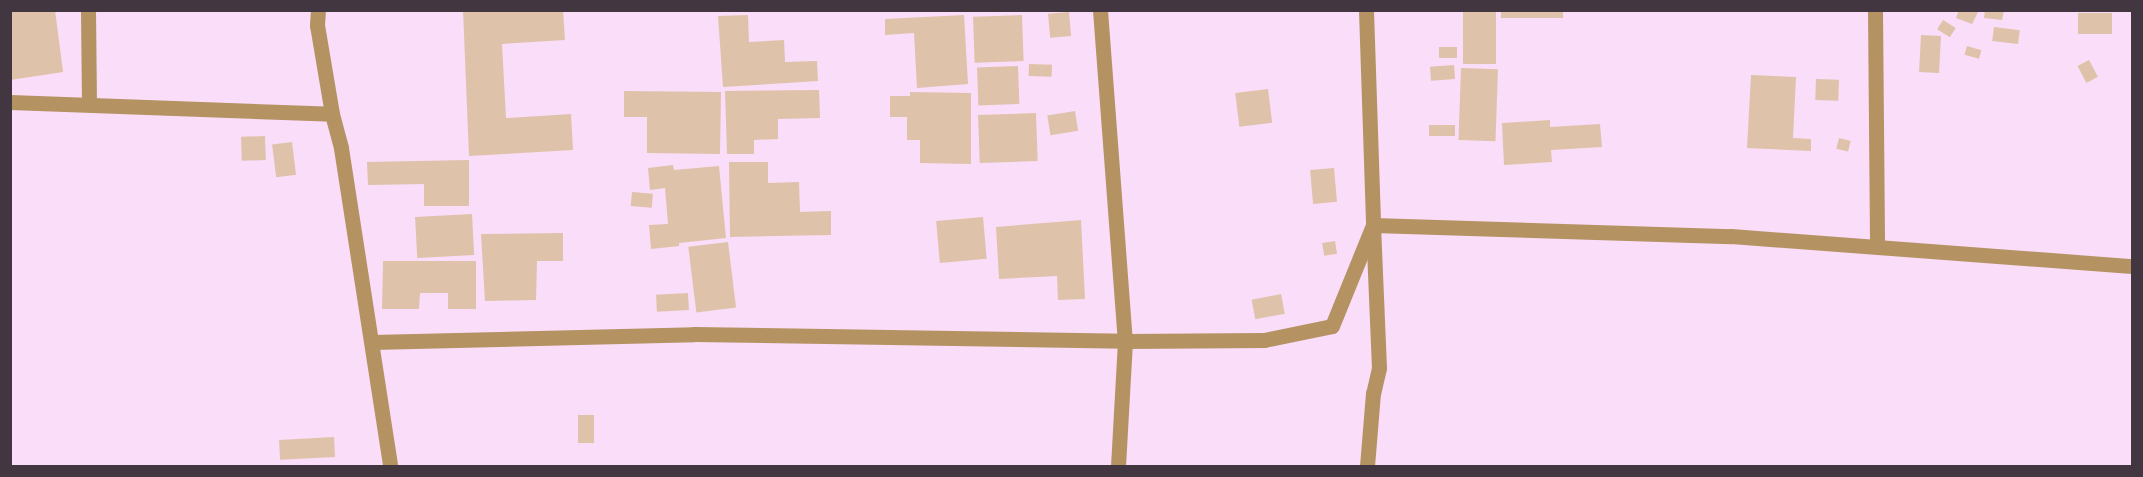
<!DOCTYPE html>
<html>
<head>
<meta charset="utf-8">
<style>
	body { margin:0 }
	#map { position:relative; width:2143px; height:477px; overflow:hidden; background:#faddf8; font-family:Inter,sans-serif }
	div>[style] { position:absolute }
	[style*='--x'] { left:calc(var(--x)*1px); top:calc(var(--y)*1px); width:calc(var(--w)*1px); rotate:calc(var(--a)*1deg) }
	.building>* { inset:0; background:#dfc2aa; transform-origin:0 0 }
	.minor>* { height:15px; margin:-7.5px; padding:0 7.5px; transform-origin:7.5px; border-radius:7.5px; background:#b49262 }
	span { translate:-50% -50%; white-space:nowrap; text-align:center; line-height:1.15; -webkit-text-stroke:6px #faddf8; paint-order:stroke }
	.frame { position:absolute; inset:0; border:12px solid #423741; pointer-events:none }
</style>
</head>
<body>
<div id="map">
	<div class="building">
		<i style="clip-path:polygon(10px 10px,55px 10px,63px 72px,10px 80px)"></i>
		<i style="clip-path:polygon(463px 10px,563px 10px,565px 40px,502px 44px,506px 118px,571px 114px,573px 150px,469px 156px)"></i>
		<i style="left:1463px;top:10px;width:33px;height:54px"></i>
		<i style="left:1501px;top:10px;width:62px;height:8px"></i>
		<i style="clip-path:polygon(1959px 10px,1978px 12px,1972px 24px,1956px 18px)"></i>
		<i style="clip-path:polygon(1985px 10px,2004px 10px,2002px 20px,1984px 18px)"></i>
		<i style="left:1069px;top:12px;width:24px;height:21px;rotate:85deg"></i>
		<i style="left:2112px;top:13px;width:21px;height:34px;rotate:90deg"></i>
		<i style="clip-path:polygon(748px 15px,749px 42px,784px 40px,785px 62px,817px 61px,818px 81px,723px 87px,718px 16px)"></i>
		<i style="clip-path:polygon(964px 15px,968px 84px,917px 88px,914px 33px,885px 35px,885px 19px)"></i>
		<i style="left:1022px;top:15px;width:46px;height:49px;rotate:88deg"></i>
		<i style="left:1943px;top:20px;width:15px;height:11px;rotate:32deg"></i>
		<i style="left:1994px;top:27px;width:26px;height:14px;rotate:7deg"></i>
		<i style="left:1921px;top:35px;width:20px;height:37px;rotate:3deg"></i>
		<i style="left:1967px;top:46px;width:15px;height:9px;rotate:16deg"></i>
		<i style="left:1457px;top:47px;width:11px;height:18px;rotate:90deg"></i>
		<i style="left:2089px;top:60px;width:19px;height:13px;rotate:62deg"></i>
		<i style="left:1029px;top:64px;width:23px;height:12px;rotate:2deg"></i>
		<i style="left:1454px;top:65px;width:14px;height:24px;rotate:86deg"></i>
		<i style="left:1018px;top:66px;width:38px;height:41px;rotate:88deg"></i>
		<i style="left:1461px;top:68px;width:37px;height:72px;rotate:2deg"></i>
		<i style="clip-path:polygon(1751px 75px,1796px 77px,1793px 138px,1811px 139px,1811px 151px,1747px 148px)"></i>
		<i style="left:1816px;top:79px;width:23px;height:21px;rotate:2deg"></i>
		<i style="left:1268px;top:89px;width:34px;height:33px;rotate:83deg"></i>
		<i style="clip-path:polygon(819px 90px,820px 118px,778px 119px,778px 139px,754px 140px,754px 154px,727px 154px,725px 91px)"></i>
		<i style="clip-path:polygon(624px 91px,721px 92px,720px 154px,647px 153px,647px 117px,624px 117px)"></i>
		<i style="clip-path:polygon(910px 92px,971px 93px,971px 164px,920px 163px,920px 140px,907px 140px,907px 117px,890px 117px,890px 96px,910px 96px)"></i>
		<i style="left:1075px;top:111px;width:20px;height:28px;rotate:81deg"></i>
		<i style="left:1036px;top:113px;width:48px;height:58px;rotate:88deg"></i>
		<i style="clip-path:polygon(1550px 120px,1550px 127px,1600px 124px,1602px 147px,1551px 150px,1552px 162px,1504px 165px,1502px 123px)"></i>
		<i style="left:1455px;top:125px;width:11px;height:26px;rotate:90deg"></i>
		<i style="left:265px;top:136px;width:24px;height:24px;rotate:88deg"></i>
		<i style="left:1839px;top:138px;width:12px;height:11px;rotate:14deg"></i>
		<i style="left:292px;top:142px;width:33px;height:20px;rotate:83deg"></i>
		<i style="clip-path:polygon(469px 160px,469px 206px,424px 206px,424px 184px,368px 185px,367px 162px)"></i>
		<i style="clip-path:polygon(729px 162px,768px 162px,768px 183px,799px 182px,800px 212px,831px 211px,831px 235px,730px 237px)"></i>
		<i style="clip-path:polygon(673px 165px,674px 170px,719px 166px,726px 238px,679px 243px,679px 246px,651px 249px,649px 225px,668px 224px,665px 188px,650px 190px,648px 168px)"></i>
		<i style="left:1334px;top:168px;width:34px;height:24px;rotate:85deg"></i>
		<i style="left:632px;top:192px;width:21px;height:14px;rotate:5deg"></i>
		<i style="left:472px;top:214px;width:41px;height:57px;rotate:87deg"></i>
		<i style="left:983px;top:217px;width:42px;height:47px;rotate:85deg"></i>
		<i style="clip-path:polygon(1081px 220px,1085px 299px,1058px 300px,1057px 276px,999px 279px,996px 227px)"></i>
		<i style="clip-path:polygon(563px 233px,563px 261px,537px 261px,536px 300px,485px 301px,481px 234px)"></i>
		<i style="left:1335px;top:241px;width:13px;height:13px;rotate:81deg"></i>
		<i style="left:728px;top:242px;width:66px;height:40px;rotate:83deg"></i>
		<i style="clip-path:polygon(383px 261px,476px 261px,476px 309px,448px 309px,448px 293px,420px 293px,419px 309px,382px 309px)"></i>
		<i style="left:688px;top:293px;width:17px;height:32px;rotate:87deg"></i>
		<i style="left:1281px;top:294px;width:20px;height:30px;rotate:79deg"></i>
		<i style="left:578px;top:415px;width:16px;height:28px"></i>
		<i style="left:334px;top:437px;width:20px;height:55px;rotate:87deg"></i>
	</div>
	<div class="minor">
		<i style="--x:88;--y:10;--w:94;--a:89.4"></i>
		<i style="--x:318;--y:10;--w:15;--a:94"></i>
		<i style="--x:317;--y:25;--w:90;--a:80.4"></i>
		<i style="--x:332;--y:114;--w:35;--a:75"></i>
		<i style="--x:341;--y:148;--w:322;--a:81.2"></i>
		<i style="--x:1100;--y:10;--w:332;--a:85.7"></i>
		<i style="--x:1125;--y:341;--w:125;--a:93.2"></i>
		<i style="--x:1366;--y:10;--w:215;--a:88.1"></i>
		<i style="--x:1373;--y:225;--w:358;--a:1.8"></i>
		<i style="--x:1731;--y:236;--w:402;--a:4.3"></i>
		<i style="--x:1875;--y:10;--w:237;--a:89.5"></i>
		<i style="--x:10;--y:102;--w:322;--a:2.1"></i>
		<i style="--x:372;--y:342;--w:322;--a:-1.4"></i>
		<i style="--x:694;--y:334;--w:431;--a:0.9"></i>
		<i style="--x:1125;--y:341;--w:139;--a:-0.4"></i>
		<i style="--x:1264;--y:340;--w:69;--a:-11.6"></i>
		<i style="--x:1332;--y:326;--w:109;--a:-67.9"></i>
		<i style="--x:1373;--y:225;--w:143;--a:87.6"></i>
		<i style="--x:1379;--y:368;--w:26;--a:103"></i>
		<i style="--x:1373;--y:393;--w:73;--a:94.7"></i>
	</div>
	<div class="frame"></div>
</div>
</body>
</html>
